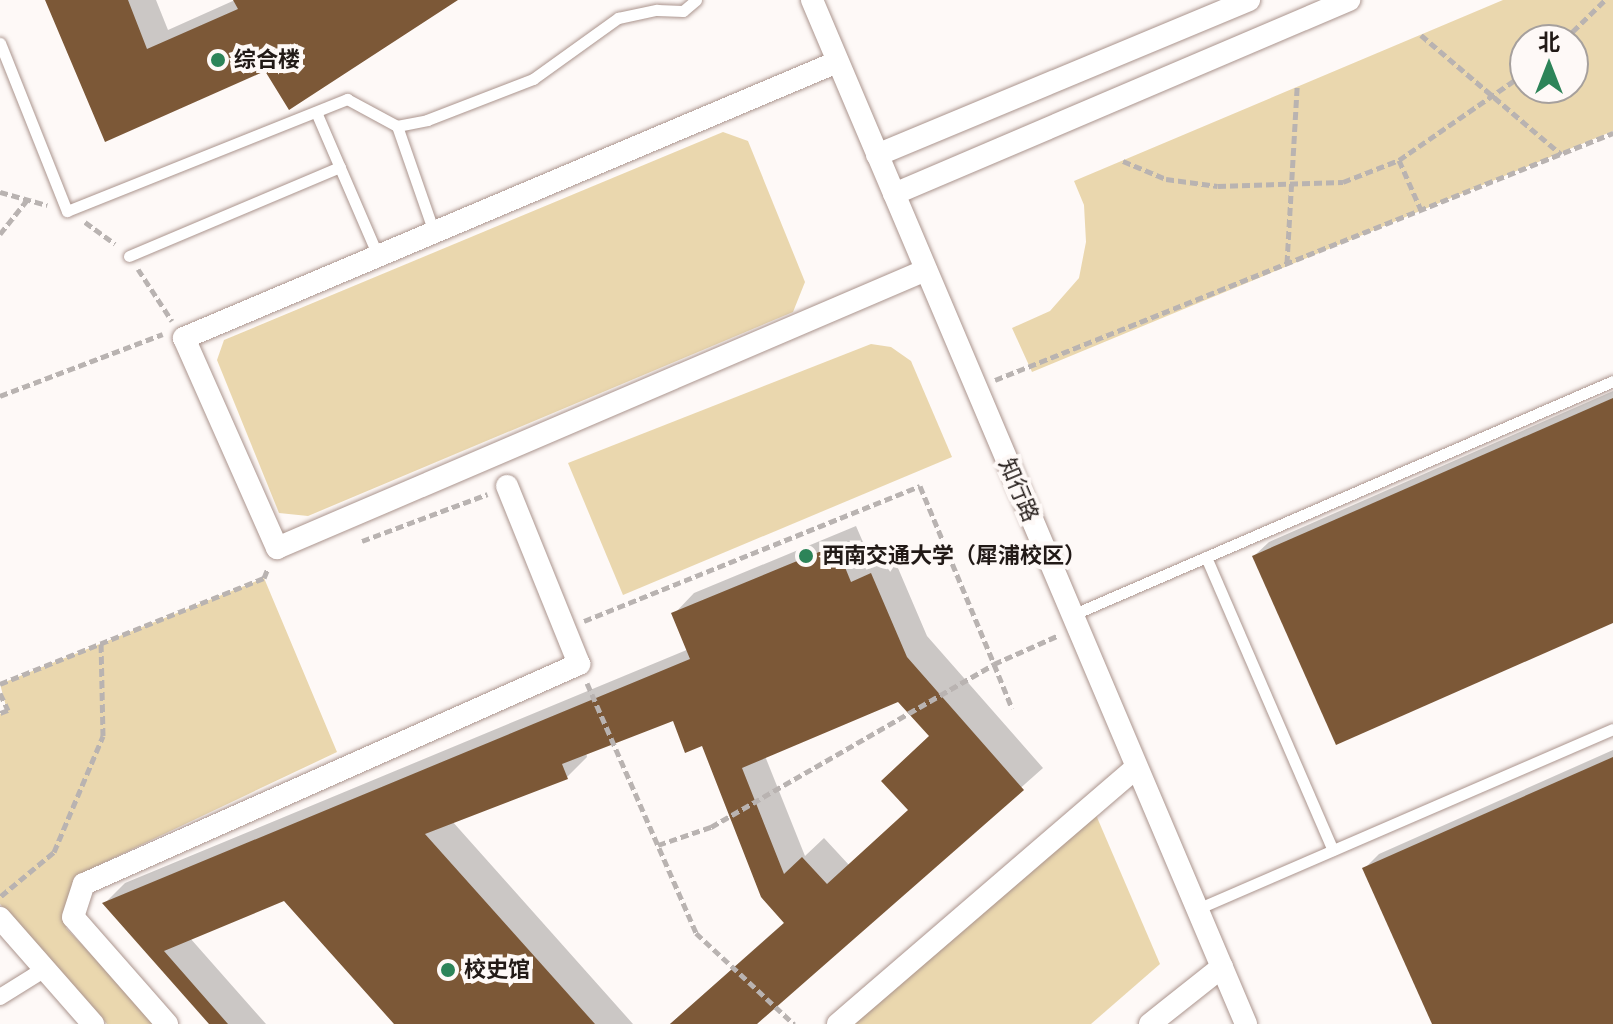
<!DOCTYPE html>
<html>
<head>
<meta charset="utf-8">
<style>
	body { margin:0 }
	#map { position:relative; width:1613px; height:1024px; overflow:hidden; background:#fef9f7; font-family:Jost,"Noto Sans SC",sans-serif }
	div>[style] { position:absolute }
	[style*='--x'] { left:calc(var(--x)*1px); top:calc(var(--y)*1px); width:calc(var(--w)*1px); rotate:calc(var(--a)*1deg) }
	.green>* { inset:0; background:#ead7ae }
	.shadow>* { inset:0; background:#0003 }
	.building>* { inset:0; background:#7c5837 }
	.path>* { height:5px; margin-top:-2.5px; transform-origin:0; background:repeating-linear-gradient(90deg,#b9b3b1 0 8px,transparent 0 12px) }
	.roads { filter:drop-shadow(0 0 2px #ab958e) drop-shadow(0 0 2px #ab958e) }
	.service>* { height:11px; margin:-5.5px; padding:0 5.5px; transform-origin:5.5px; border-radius:5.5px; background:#fff }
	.pedestrian>* { height:16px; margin:-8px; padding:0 8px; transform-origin:8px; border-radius:8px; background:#fff }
	.minor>* { height:22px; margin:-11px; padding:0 11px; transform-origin:11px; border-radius:11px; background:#fff }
	.dots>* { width:22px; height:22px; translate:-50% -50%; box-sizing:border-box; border:4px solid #fef9f7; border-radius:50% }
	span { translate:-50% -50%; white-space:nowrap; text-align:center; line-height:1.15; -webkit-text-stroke:8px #fef9f7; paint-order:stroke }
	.poi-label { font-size:22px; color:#221a17; font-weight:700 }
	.left { translate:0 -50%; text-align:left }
	.street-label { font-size:22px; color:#221a17 }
	.north { position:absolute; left:1509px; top:24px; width:80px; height:80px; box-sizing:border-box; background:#fef9f7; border:2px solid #a6a09d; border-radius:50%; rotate:0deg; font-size:22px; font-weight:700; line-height:32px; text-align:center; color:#221a17 }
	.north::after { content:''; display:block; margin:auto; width:28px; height:36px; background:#2d8459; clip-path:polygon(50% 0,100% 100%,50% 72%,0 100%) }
</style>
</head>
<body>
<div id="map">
	<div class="green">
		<i style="clip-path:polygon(evenodd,1503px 0,1613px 0,1613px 131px,1032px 372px,1012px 328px,1050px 311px,1079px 278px,1086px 242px,1084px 205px,1074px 181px,1503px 0,1525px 40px,1573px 40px,1573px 88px,1525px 88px,1525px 40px)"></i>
		<i style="clip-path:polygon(723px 132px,748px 141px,805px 282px,793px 312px,308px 516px,279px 513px,217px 360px,224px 340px)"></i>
		<i style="clip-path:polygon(871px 344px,891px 347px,911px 361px,952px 457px,623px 595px,568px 463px)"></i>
		<i style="clip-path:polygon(264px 578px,337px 752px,84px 872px,66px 928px,158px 1024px,107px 1024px,0 904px,0 714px,7px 710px,0 684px)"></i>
		<i style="clip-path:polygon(1093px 808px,1160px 964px,1091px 1024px,854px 1024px)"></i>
	</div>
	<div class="shadow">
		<i style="clip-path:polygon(47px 0,156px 0,168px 30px,235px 0,454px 0,266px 69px,106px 139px)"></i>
		<i style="clip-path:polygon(1613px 391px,1613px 621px,1254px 556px,1269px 542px)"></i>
		<i style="clip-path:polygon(evenodd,856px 526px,872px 563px,892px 554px,927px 636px,1043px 768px,754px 1024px,670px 1024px,786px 921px,704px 743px,674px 718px,586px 752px,587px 757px,567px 777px,452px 821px,633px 1024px,397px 1024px,285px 898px,190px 938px,266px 1024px,212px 1024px,105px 903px,125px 883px,689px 649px,674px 614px,694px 593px,856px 526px,898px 699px,931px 735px,910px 809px,849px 865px,824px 838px,805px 856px,765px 756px,898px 699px)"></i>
		<i style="clip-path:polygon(1613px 750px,1613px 1024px,1434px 1024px,1365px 868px,1379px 854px)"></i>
	</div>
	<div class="building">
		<i style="clip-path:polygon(45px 0,128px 0,147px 49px,238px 9px,233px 0,458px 0,289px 110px,265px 71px,105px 142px)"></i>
		<i style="clip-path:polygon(1613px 398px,1613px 623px,1336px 745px,1252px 556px)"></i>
		<i style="clip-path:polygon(evenodd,836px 545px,851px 582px,871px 573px,907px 657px,1024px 790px,757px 1024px,670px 1024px,784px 923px,761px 897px,702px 746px,685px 753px,673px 721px,562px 764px,568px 779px,425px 834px,595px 1024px,394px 1024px,284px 901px,164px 951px,228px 1024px,209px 1024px,102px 903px,690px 659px,671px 613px,836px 545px,898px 702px,929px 736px,881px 781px,908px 810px,827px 884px,802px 857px,784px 874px,742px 768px,898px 702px)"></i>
		<i style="clip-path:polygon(1613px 757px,1613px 1024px,1432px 1024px,1362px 868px)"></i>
	</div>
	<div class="path">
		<i style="--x:1421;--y:35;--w:184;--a:40.4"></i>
		<i style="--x:1564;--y:40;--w:57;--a:-44.3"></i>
		<i style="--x:1399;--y:160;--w:55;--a:66.3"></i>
		<i style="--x:1123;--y:161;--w:47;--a:22.7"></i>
		<i style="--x:1166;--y:179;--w:52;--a:7.7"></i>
		<i style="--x:1218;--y:186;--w:125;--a:-1.8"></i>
		<i style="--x:1343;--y:182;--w:60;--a:-21.4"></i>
		<i style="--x:1399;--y:160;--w:153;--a:-34.6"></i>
		<i style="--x:0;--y:192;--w:49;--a:15.5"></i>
		<i style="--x:85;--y:222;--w:37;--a:36"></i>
		<i style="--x:0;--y:234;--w:43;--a:-51.5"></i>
		<i style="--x:1287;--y:263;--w:176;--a:-86.7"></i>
		<i style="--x:138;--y:269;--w:62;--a:56.8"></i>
		<i style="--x:995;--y:380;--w:666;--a:-21.79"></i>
		<i style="--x:0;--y:396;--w:174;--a:-20.8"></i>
		<i style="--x:362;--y:541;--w:134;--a:-20.5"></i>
		<i style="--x:584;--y:621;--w:362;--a:-21.9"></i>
		<i style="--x:920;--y:486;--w:193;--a:67.4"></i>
		<i style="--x:994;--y:664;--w:71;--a:-24"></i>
		<i style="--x:587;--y:683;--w:273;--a:66.4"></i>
		<i style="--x:696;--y:933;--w:134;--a:42.9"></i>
		<i style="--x:0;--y:684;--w:284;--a:-21.9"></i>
		<i style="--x:264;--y:578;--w:11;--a:-68"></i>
		<i style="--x:0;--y:693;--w:19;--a:65"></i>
		<i style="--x:8;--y:710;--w:9;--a:159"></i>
		<i style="--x:658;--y:845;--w:56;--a:-18.8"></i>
		<i style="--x:711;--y:827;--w:327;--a:-29.9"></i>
		<i style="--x:994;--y:664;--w:48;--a:67.8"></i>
		<i style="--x:1;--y:896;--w:69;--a:-39.7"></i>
		<i style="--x:54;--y:852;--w:126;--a:-67.1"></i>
		<i style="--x:103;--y:736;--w:93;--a:-91.2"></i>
	</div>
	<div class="roads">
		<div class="service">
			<i style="--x:0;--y:43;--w:181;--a:68.3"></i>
			<i style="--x:67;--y:211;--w:302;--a:-21.8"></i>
			<i style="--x:347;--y:99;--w:57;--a:28.4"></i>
			<i style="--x:397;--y:126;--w:31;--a:-11"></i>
			<i style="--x:427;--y:120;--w:114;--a:-21.1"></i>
			<i style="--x:533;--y:79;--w:105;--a:-35.7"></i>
			<i style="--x:618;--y:18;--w:40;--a:-12"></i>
			<i style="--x:657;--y:10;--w:26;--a:2"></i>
			<i style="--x:683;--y:11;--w:17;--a:-40"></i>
			<i style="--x:316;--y:112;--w:157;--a:66.7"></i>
			<i style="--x:397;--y:126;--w:112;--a:70.8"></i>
			<i style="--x:129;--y:256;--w:229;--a:-22.9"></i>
			<i style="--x:1206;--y:557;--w:319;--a:66.6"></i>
			<i style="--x:1072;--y:615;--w:589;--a:-23.39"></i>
			<i style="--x:1197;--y:909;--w:453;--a:-23.4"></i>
		</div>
		<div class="pedestrian">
			<i style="--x:0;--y:997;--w:53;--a:-31.9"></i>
		</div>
		<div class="minor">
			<i style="--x:812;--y:0;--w:1112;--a:67.03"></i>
			<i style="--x:837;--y:62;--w:709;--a:157.09"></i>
			<i style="--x:184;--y:338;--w:230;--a:66.1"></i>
			<i style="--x:277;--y:548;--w:706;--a:-23.19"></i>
			<i style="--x:877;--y:155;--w:403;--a:-22.6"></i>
			<i style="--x:894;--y:194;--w:495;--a:-23.1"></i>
			<i style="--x:0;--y:918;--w:141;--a:48.7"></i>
			<i style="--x:167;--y:1024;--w:142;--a:-131.3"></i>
			<i style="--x:73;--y:917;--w:35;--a:-72"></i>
			<i style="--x:84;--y:884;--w:542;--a:-23.96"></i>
			<i style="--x:579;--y:664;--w:192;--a:-112"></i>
			<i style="--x:838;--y:1024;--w:394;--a:-40.7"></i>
			<i style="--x:1150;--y:1024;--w:92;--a:-38.4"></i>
		</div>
	</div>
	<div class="dots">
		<i style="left:218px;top:60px;background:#2d8459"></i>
		<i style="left:806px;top:556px;background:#2d8459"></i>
		<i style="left:448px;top:970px;background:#2d8459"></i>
	</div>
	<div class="poi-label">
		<span class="left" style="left:234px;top:60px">综合楼</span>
		<span class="left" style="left:822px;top:556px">西南交通大学（犀浦校区）</span>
		<span class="left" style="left:464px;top:970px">校史馆</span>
	</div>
	<div class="street-label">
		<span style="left:1019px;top:490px;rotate:67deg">知行路</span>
	</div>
	<div class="north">北</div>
</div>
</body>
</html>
